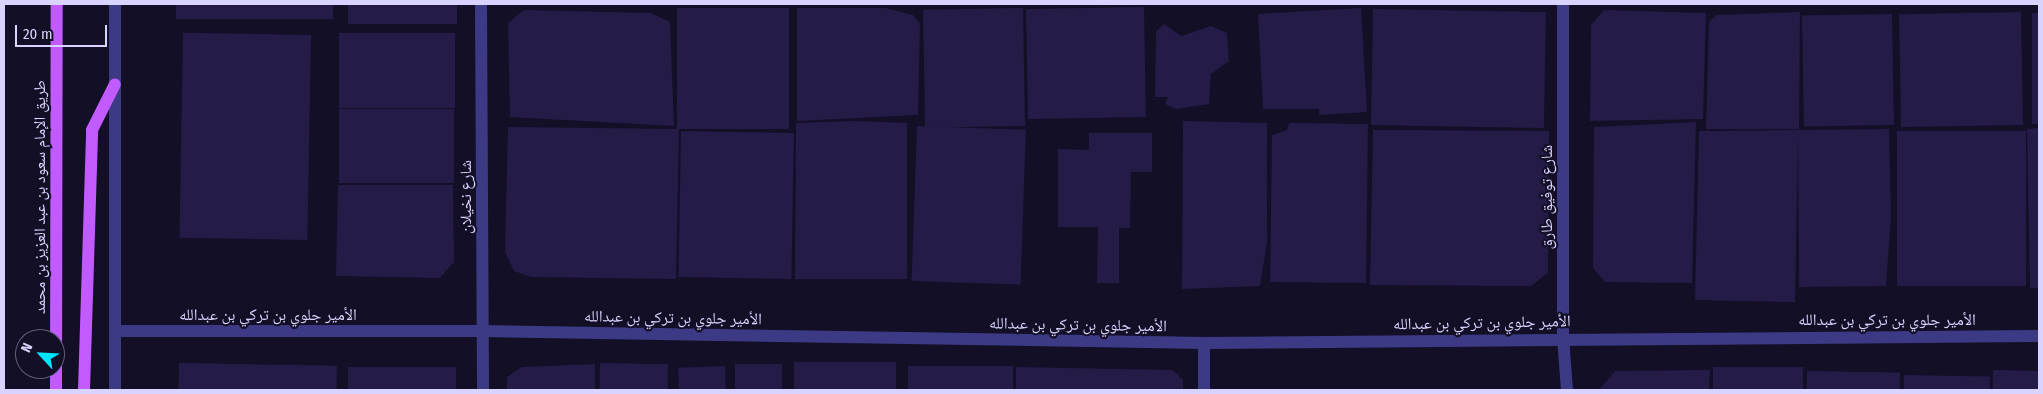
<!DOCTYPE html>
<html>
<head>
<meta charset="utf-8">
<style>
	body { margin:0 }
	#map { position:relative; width:2043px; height:394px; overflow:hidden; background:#130f26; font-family:"Fira Sans Condensed","Noto Naskh Arabic",sans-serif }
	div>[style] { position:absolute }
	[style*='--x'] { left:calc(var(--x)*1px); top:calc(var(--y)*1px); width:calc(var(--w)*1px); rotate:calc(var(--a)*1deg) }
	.building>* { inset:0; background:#241b47; transform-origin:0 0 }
	.minor>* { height:12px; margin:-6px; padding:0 6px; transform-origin:6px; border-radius:6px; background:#3d3a85 }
	.tertiary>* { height:12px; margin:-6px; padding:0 6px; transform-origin:6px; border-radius:6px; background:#3d3a85 }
	.primary>* { height:12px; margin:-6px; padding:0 6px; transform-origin:6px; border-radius:6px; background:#c25bff }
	span { translate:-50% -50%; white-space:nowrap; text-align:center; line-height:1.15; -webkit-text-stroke:4px #130f26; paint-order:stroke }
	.street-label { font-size:16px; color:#d9d4ff }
	.frame { position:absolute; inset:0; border:5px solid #d9d4ff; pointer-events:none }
	.north { position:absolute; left:15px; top:329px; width:50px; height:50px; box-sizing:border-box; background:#130f26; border:1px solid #625e7d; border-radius:50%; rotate:295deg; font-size:14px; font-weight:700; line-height:20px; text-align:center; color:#d9d4ff }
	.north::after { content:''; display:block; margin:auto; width:18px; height:22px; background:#00e5ff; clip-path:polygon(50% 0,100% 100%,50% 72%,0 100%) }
	.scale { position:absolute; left:15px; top:25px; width:92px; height:22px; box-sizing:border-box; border:2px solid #d9d4ff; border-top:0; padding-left:6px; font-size:15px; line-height:18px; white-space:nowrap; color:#d9d4ff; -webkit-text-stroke:4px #130f26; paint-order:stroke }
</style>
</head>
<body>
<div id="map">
	<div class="building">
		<i style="left:176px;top:4px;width:157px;height:15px"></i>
		<i style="left:348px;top:4px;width:109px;height:20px"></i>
		<i style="left:1144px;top:7px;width:110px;height:118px;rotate:89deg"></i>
		<i style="left:789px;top:8px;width:121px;height:112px;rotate:90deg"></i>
		<i style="clip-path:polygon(797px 8px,886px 8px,913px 15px,920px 24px,918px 115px,797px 121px)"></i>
		<i style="left:1023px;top:8px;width:118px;height:100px;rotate:89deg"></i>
		<i style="clip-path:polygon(1361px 8px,1367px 112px,1319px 115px,1319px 109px,1263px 109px,1258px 14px)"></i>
		<i style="left:1373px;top:9px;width:173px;height:116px;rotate:1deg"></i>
		<i style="clip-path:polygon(524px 10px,651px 13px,670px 22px,674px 126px,510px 117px,508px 23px)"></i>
		<i style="clip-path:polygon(1604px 10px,1706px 13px,1703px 119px,1590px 121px,1591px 25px)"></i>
		<i style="clip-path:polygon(1800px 12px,1799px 129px,1706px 129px,1709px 22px,1716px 15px)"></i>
		<i style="left:2021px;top:12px;width:113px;height:122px;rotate:89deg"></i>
		<i style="left:2032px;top:13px;width:7px;height:111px"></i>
		<i style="left:1892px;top:14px;width:111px;height:90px;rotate:89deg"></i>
		<i style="clip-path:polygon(1164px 24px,1181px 36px,1211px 26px,1227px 33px,1229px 61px,1211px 74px,1209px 104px,1176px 109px,1165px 104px,1168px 97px,1155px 97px,1156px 31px)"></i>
		<i style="left:339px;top:33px;width:116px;height:75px"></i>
		<i style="left:311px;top:35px;width:205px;height:128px;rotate:91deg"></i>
		<i style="left:339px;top:109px;width:115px;height:74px"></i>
		<i style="clip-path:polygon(855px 121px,907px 123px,907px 279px,795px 279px,796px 123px)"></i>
		<i style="clip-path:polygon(1183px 121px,1267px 123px,1267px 243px,1260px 286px,1182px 289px)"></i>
		<i style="clip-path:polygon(1696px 122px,1692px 283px,1605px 282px,1593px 268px,1594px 127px)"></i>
		<i style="clip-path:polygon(1289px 123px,1368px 124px,1366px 283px,1270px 282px,1272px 135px,1287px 130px)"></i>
		<i style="left:917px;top:126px;width:109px;height:155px;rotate:2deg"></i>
		<i style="clip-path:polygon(508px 127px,679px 129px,676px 279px,531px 277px,514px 271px,505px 252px)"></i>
		<i style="clip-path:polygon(2039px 128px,2039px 288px,2030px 288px,2027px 129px)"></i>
		<i style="clip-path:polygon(1889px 129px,1891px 216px,1886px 286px,1799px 287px,1798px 138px,1795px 302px,1695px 300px,1699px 131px)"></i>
		<i style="clip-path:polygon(1373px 130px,1549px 131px,1548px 273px,1531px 286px,1370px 285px)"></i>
		<i style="left:681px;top:131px;width:113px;height:146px;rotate:1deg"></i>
		<i style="left:2026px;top:131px;width:155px;height:129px;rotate:90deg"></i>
		<i style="clip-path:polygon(1089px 133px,1152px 133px,1152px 172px,1131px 172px,1130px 228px,1119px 228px,1119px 283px,1097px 283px,1098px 227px,1058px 227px,1058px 149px,1089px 150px)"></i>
		<i style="clip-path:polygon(338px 185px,453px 185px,454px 262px,440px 278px,336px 276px)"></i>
		<i style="left:794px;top:362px;width:102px;height:28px"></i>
		<i style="left:179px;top:363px;width:158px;height:27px;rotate:1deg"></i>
		<i style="left:600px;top:363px;width:68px;height:27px;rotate:1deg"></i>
		<i style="clip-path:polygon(595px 364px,595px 390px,507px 390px,507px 377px,522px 367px)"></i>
		<i style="left:782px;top:364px;width:26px;height:47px;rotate:90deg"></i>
		<i style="left:725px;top:366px;width:24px;height:47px;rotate:88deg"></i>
		<i style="left:908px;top:366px;width:105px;height:24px"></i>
		<i style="left:348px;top:367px;width:108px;height:23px"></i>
		<i style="clip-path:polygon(1016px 367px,1173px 370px,1183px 380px,1183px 390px,1016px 390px)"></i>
		<i style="left:1803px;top:367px;width:23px;height:90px;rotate:90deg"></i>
		<i style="clip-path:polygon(1710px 370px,1709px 390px,1599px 390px,1615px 371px)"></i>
		<i style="left:1993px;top:370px;width:46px;height:20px;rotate:1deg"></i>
		<i style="left:1807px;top:371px;width:93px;height:19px;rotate:1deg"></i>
		<i style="left:1904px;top:375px;width:86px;height:15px;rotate:1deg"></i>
	</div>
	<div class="minor">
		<i style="--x:481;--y:4;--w:386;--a:89.7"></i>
		<i style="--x:1563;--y:4;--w:333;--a:90"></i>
		<i style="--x:1563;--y:337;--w:53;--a:85.7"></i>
		<i style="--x:1204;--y:390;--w:47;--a:-90"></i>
	</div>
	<div class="tertiary">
		<i style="--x:116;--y:331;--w:367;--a:0"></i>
		<i style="--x:483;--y:331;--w:721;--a:0.95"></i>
		<i style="--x:1204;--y:343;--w:835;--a:-0.48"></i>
		<i style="--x:115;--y:390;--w:386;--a:-90"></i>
	</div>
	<div class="primary">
		<i style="--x:56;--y:390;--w:386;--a:-89.9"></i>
		<i style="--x:84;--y:390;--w:260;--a:-88.2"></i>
		<i style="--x:92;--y:130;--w:51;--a:-63.4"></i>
	</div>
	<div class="street-label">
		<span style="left:40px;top:197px;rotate:-90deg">طريق الإمام سعود بن عبد العزيز بن محمد</span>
		<span style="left:466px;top:197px;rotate:-90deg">شارع نخيلان</span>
		<span style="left:1547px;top:197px;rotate:-90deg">شارع توفيق طارق</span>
		<span style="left:268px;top:315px">الأمير جلوي بن تركي بن عبدالله</span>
		<span style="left:673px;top:318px;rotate:1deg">الأمير جلوي بن تركي بن عبدالله</span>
		<span style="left:1887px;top:320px">الأمير جلوي بن تركي بن عبدالله</span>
		<span style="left:1482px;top:323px;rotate:-1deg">الأمير جلوي بن تركي بن عبدالله</span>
		<span style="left:1078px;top:325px;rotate:1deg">الأمير جلوي بن تركي بن عبدالله</span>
	</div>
	<div class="frame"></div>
	<div class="north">N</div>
	<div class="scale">20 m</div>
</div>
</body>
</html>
